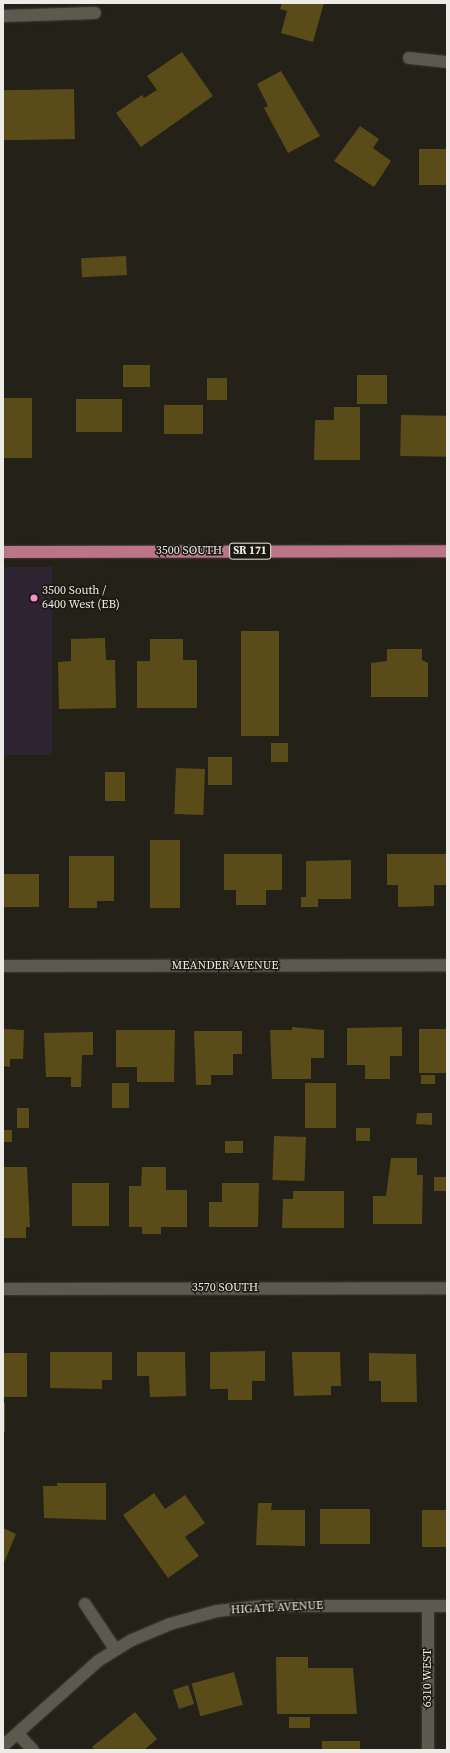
<!DOCTYPE html>
<html>
<head>
<meta charset="utf-8">
<style>
	body { margin:0 }
	#map { position:relative; width:450px; height:1753px; overflow:hidden; background:#242118; font-family:"Source Serif 4",serif }
	div>[style] { position:absolute }
	[style*='--x'] { left:calc(var(--x)*1px); top:calc(var(--y)*1px); width:calc(var(--w)*1px); rotate:calc(var(--a)*1deg) }
	.commercial>* { inset:0; background:#2e2432; transform-origin:0 0 }
	.building>* { inset:0; background:#594c18; transform-origin:0 0 }
	.roads { filter:drop-shadow(0 0 1px #3e3c36) drop-shadow(0 0 1px #3e3c36) }
	.minor>* { height:12px; margin:-6px; padding:0 6px; transform-origin:6px; border-radius:6px; background:#5c594e }
	.major>* { height:12px; margin:-6px; padding:0 6px; transform-origin:6px; border-radius:6px; background:#bb7586 }
	.dots>* { width:11px; height:11px; translate:-50% -50%; box-sizing:border-box; border:2px solid #1a180f; border-radius:50% }
	span { translate:-50% -50%; white-space:nowrap; text-align:center; line-height:1.15; -webkit-text-stroke:3px #1a180f; paint-order:stroke }
	.shield-label span { padding:1px 3px; background:#1a180f; border:1px solid; border-radius:3px; -webkit-text-stroke-width:0 }
	.shield-label { font-size:11px; color:#edebe5; font-weight:700 }
	.street-label { font-size:12px; color:#edebe5 }
	.poi-label { font-size:12px; color:#edebe5 }
	.left { translate:0 -50%; text-align:left }
	.frame { position:absolute; inset:0; border:4px solid #edebe5; pointer-events:none }
</style>
</head>
<body>
<div id="map">
	<div class="commercial">
		<i style="left:3px;top:567px;width:49px;height:188px"></i>
	</div>
	<div class="building">
		<i style="clip-path:polygon(282px 3px,324px 3px,313px 42px,281px 33px,287px 11px,280px 9px)"></i>
		<i style="clip-path:polygon(182px 52px,213px 96px,141px 147px,116px 113px,142px 95px,144px 98px,157px 90px,147px 76px)"></i>
		<i style="clip-path:polygon(281px 71px,320px 136px,288px 153px,264px 108px,268px 106px,257px 84px)"></i>
		<i style="left:74px;top:89px;width:50px;height:71px;rotate:89deg"></i>
		<i style="clip-path:polygon(360px 126px,379px 139px,373px 148px,391px 161px,374px 187px,334px 161px)"></i>
		<i style="left:419px;top:149px;width:28px;height:36px"></i>
		<i style="left:126px;top:256px;width:19px;height:45px;rotate:87deg"></i>
		<i style="left:123px;top:365px;width:27px;height:22px"></i>
		<i style="left:357px;top:375px;width:30px;height:29px"></i>
		<i style="left:207px;top:378px;width:20px;height:22px"></i>
		<i style="left:3px;top:398px;width:29px;height:60px"></i>
		<i style="left:76px;top:399px;width:46px;height:33px"></i>
		<i style="left:203px;top:405px;width:29px;height:39px;rotate:90deg"></i>
		<i style="clip-path:polygon(334px 407px,360px 407px,360px 460px,314px 460px,315px 420px,334px 420px)"></i>
		<i style="left:401px;top:415px;width:46px;height:41px;rotate:1deg"></i>
		<i style="left:241px;top:631px;width:38px;height:105px"></i>
		<i style="clip-path:polygon(105px 638px,106px 660px,115px 660px,116px 708px,59px 709px,58px 662px,71px 661px,71px 639px)"></i>
		<i style="clip-path:polygon(150px 639px,183px 639px,183px 660px,197px 660px,197px 708px,137px 708px,137px 661px,150px 661px)"></i>
		<i style="clip-path:polygon(387px 649px,422px 649px,422px 660px,428px 663px,428px 697px,371px 697px,371px 663px,387px 661px)"></i>
		<i style="left:271px;top:743px;width:17px;height:19px"></i>
		<i style="left:208px;top:757px;width:24px;height:28px"></i>
		<i style="left:176px;top:768px;width:29px;height:46px;rotate:2deg"></i>
		<i style="left:105px;top:772px;width:20px;height:29px"></i>
		<i style="left:150px;top:840px;width:30px;height:68px"></i>
		<i style="clip-path:polygon(224px 854px,282px 854px,282px 890px,266px 890px,266px 905px,236px 905px,236px 890px,224px 890px)"></i>
		<i style="clip-path:polygon(387px 854px,447px 854px,447px 885px,434px 885px,434px 906px,398px 907px,398px 885px,387px 885px)"></i>
		<i style="clip-path:polygon(69px 856px,114px 856px,114px 901px,97px 901px,97px 908px,69px 908px)"></i>
		<i style="clip-path:polygon(351px 860px,351px 899px,318px 899px,318px 907px,301px 907px,301px 897px,306px 897px,306px 861px)"></i>
		<i style="left:3px;top:874px;width:36px;height:33px"></i>
		<i style="clip-path:polygon(292px 1027px,324px 1030px,324px 1058px,311px 1058px,311px 1079px,272px 1079px,270px 1030px,292px 1030px)"></i>
		<i style="clip-path:polygon(402px 1027px,402px 1056px,390px 1056px,390px 1079px,365px 1079px,365px 1065px,347px 1065px,347px 1028px)"></i>
		<i style="clip-path:polygon(3px 1029px,24px 1030px,23px 1059px,10px 1059px,10px 1067px,3px 1066px)"></i>
		<i style="left:419px;top:1029px;width:28px;height:44px"></i>
		<i style="clip-path:polygon(116px 1030px,175px 1030px,174px 1082px,137px 1082px,137px 1067px,116px 1067px)"></i>
		<i style="clip-path:polygon(194px 1031px,242px 1031px,242px 1054px,233px 1054px,233px 1075px,211px 1075px,211px 1085px,196px 1085px)"></i>
		<i style="clip-path:polygon(93px 1032px,93px 1055px,82px 1055px,81px 1087px,71px 1087px,71px 1077px,46px 1077px,44px 1033px)"></i>
		<i style="left:421px;top:1075px;width:14px;height:9px"></i>
		<i style="left:112px;top:1083px;width:17px;height:25px"></i>
		<i style="left:336px;top:1083px;width:45px;height:31px;rotate:90deg"></i>
		<i style="left:17px;top:1108px;width:12px;height:20px"></i>
		<i style="clip-path:polygon(417px 1113px,432px 1113px,432px 1125px,416px 1124px)"></i>
		<i style="left:356px;top:1128px;width:14px;height:13px"></i>
		<i style="left:3px;top:1130px;width:9px;height:12px"></i>
		<i style="left:274px;top:1136px;width:32px;height:44px;rotate:2deg"></i>
		<i style="left:225px;top:1141px;width:18px;height:12px"></i>
		<i style="clip-path:polygon(391px 1158px,417px 1158px,417px 1175px,423px 1175px,422px 1224px,373px 1224px,373px 1196px,386px 1196px)"></i>
		<i style="clip-path:polygon(3px 1167px,27px 1167px,30px 1227px,26px 1227px,26px 1238px,3px 1238px)"></i>
		<i style="clip-path:polygon(142px 1167px,166px 1167px,166px 1190px,187px 1190px,187px 1227px,161px 1227px,161px 1234px,142px 1234px,142px 1227px,129px 1227px,129px 1186px,141px 1186px)"></i>
		<i style="left:434px;top:1177px;width:13px;height:14px"></i>
		<i style="left:72px;top:1183px;width:37px;height:43px"></i>
		<i style="clip-path:polygon(222px 1183px,259px 1183px,258px 1227px,209px 1227px,209px 1202px,222px 1202px)"></i>
		<i style="clip-path:polygon(293px 1191px,344px 1191px,344px 1228px,282px 1228px,283px 1199px,293px 1199px)"></i>
		<i style="clip-path:polygon(265px 1351px,265px 1381px,252px 1381px,252px 1400px,228px 1400px,228px 1389px,210px 1389px,210px 1352px)"></i>
		<i style="clip-path:polygon(50px 1352px,112px 1352px,112px 1380px,102px 1380px,102px 1389px,50px 1388px)"></i>
		<i style="clip-path:polygon(137px 1352px,185px 1352px,186px 1396px,150px 1397px,149px 1376px,137px 1376px)"></i>
		<i style="clip-path:polygon(292px 1352px,340px 1352px,341px 1386px,331px 1386px,331px 1395px,294px 1396px)"></i>
		<i style="left:3px;top:1353px;width:24px;height:44px"></i>
		<i style="clip-path:polygon(369px 1353px,416px 1354px,417px 1402px,381px 1402px,381px 1381px,369px 1381px)"></i>
		<i style="left:3px;top:1403px;width:2px;height:29px"></i>
		<i style="clip-path:polygon(57px 1483px,106px 1483px,106px 1520px,44px 1518px,43px 1486px,57px 1486px)"></i>
		<i style="clip-path:polygon(154px 1493px,165px 1509px,185px 1495px,205px 1523px,185px 1537px,199px 1556px,168px 1578px,123px 1515px)"></i>
		<i style="clip-path:polygon(258px 1503px,272px 1503px,271px 1510px,305px 1510px,305px 1546px,256px 1545px)"></i>
		<i style="left:320px;top:1509px;width:50px;height:35px"></i>
		<i style="left:422px;top:1510px;width:25px;height:37px"></i>
		<i style="clip-path:polygon(3px 1528px,16px 1534px,4px 1563px,3px 1563px)"></i>
		<i style="clip-path:polygon(276px 1657px,308px 1657px,308px 1668px,353px 1668px,357px 1714px,277px 1714px)"></i>
		<i style="left:234px;top:1672px;width:34px;height:44px;rotate:75deg"></i>
		<i style="left:188px;top:1685px;width:20px;height:16px;rotate:72deg"></i>
		<i style="clip-path:polygon(135px 1712px,157px 1739px,144px 1750px,95px 1750px,92px 1747px)"></i>
		<i style="left:289px;top:1717px;width:21px;height:11px"></i>
		<i style="left:360px;top:1741px;width:9px;height:38px;rotate:90deg"></i>
	</div>
	<div class="roads">
		<div class="minor">
			<i style="--x:3;--y:16;--w:92;--a:-1.9"></i>
			<i style="--x:409;--y:58;--w:38;--a:6"></i>
			<i style="--x:3;--y:966;--w:444;--a:-0.1"></i>
			<i style="--x:3;--y:1289;--w:444;--a:-0.1"></i>
			<i style="--x:85;--y:1604;--w:54;--a:56.3"></i>
			<i style="--x:428;--y:1606;--w:144;--a:90"></i>
			<i style="--x:18;--y:1734;--w:22;--a:47"></i>
			<i style="--x:3;--y:1746;--w:127;--a:-41.8"></i>
			<i style="--x:98;--y:1661;--w:40;--a:-32"></i>
			<i style="--x:132;--y:1640;--w:41;--a:-22.8"></i>
			<i style="--x:170;--y:1624;--w:49;--a:-15.5"></i>
			<i style="--x:217;--y:1611;--w:46;--a:-6.2"></i>
			<i style="--x:263;--y:1606;--w:184;--a:0"></i>
		</div>
		<div class="major">
			<i style="--x:3;--y:552;--w:444;--a:-0.1"></i>
		</div>
	</div>
	<div class="dots">
		<i style="left:34px;top:598px;background:#f890cc"></i>
	</div>
	<div class="shield-label">
		<span style="left:250px;top:551px">SR 171</span>
	</div>
	<div class="street-label">
		<span style="left:189px;top:551px">3500 SOUTH</span>
		<span style="left:225px;top:966px">MEANDER AVENUE</span>
		<span style="left:225px;top:1288px">3570 SOUTH</span>
		<span style="left:277px;top:1608px;rotate:-3deg">HIGATE AVENUE</span>
		<span style="left:428px;top:1678px;rotate:-90deg">6310 WEST</span>
	</div>
	<div class="poi-label">
		<span class="left" style="left:42px;top:598px">3500 South /<br>6400 West (EB)</span>
	</div>
	<div class="frame"></div>
</div>
</body>
</html>
